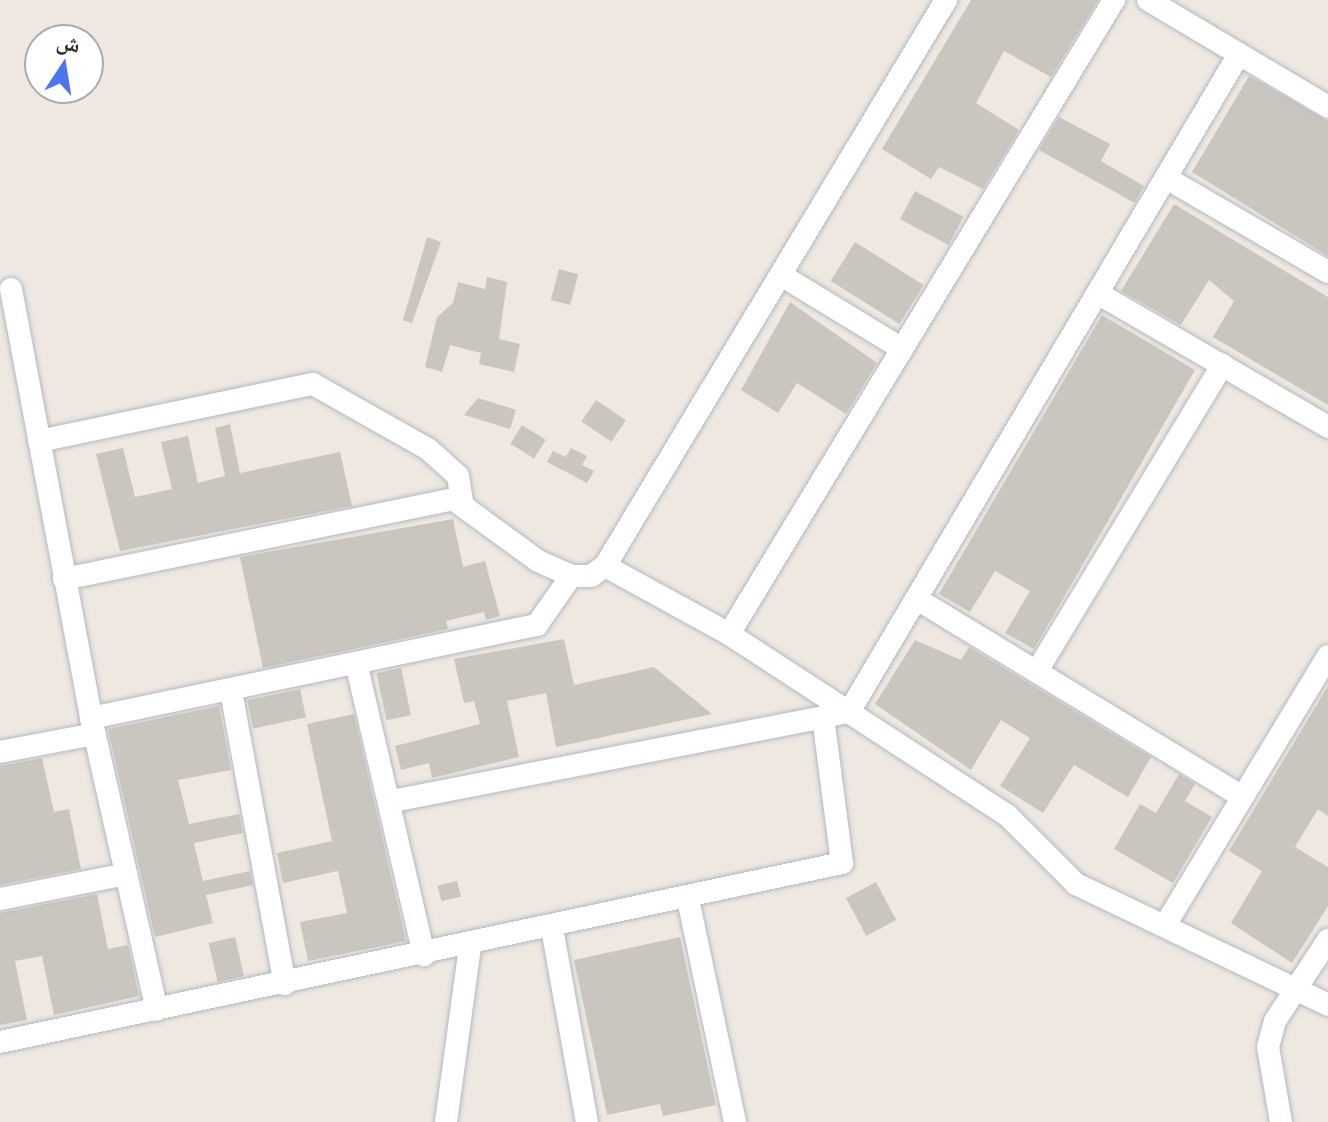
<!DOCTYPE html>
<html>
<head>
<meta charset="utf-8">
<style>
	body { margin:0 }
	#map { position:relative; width:1328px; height:1122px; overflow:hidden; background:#eee8e1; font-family:Inter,"Noto Naskh Arabic",sans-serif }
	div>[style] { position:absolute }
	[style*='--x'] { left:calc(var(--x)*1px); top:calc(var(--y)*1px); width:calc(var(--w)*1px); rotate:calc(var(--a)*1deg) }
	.building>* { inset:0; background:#cac6bf; transform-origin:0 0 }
	.roads { filter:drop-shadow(0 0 2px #b4b8c0) drop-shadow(0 0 2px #b4b8c0) }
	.minor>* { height:22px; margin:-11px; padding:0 11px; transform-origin:11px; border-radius:11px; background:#fff }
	span { translate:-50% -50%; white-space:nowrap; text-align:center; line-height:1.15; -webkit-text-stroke:8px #fff; paint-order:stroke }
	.north { position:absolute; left:24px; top:24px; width:80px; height:80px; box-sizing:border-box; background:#fff; border:2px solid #ababab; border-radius:50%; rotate:12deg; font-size:22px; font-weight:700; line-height:32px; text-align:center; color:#2e2e2e }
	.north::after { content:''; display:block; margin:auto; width:28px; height:36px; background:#4c76f0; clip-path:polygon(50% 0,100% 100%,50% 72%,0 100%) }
</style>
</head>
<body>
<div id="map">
	<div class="building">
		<i style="clip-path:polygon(971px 0,1098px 0,1051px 77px,1004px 51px,976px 103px,1019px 130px,983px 189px,939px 167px,931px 179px,882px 149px)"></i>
		<i style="clip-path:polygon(1249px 76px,1328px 121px,1328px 256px,1192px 172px)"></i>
		<i style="clip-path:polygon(1059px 117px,1110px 144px,1101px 161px,1144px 186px,1135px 203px,1039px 150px)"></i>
		<i style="left:915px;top:191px;width:55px;height:32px;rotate:28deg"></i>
		<i style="clip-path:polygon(1174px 204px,1328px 297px,1328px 405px,1213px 337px,1234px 301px,1209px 280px,1181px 325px,1121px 291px)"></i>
		<i style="clip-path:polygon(427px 237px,441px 242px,412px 323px,403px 320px)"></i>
		<i style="left:855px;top:242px;width:81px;height:46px;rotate:32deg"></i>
		<i style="left:559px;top:269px;width:20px;height:32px;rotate:15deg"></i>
		<i style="clip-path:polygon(487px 277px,507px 282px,499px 339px,520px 344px,514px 372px,479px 364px,481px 353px,450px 345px,442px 372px,425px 367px,437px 317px,453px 303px,458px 282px,485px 289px)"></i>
		<i style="clip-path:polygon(790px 302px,877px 363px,846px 414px,797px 383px,778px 413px,741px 390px)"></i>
		<i style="clip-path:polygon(1102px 315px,1195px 370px,1034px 649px,1005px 633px,1030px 591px,995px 571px,970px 612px,939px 594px)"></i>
		<i style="clip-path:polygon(478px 398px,516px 410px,510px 429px,464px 415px)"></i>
		<i style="left:596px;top:400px;width:36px;height:26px;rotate:34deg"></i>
		<i style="clip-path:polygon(230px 424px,240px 473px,340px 452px,352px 506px,120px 551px,96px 454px,123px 448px,135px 497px,172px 489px,161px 442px,188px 436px,198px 483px,225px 476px,215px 428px)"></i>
		<i style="left:522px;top:425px;width:28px;height:22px;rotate:32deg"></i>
		<i style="clip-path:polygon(571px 448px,587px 456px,582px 465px,594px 471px,587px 483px,547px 462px,553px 451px,566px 457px)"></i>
		<i style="clip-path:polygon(453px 519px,463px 567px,485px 561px,500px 616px,486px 620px,484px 612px,446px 621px,448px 629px,263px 668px,240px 557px)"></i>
		<i style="clip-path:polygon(564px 639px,574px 685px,654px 667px,712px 714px,556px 747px,546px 693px,507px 701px,519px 757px,432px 778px,429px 763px,401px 770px,395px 746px,480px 724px,474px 701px,464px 703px,454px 659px)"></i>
		<i style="clip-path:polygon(915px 640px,961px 660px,969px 647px,1151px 757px,1128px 797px,1074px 765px,1043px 813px,1000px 786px,1030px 738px,1001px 720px,971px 770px,875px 704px)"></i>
		<i style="left:401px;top:668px;width:48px;height:25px;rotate:78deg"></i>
		<i style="clip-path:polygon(1328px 686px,1328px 816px,1318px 809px,1295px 847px,1328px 867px,1328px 906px,1292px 963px,1231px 923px,1262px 871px,1229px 851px)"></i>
		<i style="left:300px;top:689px;width:29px;height:54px;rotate:78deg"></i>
		<i style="clip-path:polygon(219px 706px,231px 770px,178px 780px,189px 824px,239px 814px,243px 833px,194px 843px,203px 881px,250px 871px,253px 885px,206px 895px,213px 923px,155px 937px,108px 729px)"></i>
		<i style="clip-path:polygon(354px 714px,406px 941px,308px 961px,300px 922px,347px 913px,338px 871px,283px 883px,277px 853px,332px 841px,307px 724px)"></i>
		<i style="clip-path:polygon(42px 758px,54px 812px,69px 809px,81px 869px,0 885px,0 766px)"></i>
		<i style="clip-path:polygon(1179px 774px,1195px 784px,1185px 801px,1212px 817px,1173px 883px,1114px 849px,1140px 804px,1156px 813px)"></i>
		<i style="left:457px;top:881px;width:16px;height:20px;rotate:76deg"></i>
		<i style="left:876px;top:882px;width:43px;height:34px;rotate:62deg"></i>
		<i style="clip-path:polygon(97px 894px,108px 949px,128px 945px,139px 996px,54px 1015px,42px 956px,15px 961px,27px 1020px,0 1025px,0 913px)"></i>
		<i style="left:235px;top:937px;width:40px;height:27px;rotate:77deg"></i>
		<i style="clip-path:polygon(680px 937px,716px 1105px,663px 1116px,660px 1104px,607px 1115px,574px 960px)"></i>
	</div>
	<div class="roads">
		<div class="minor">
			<i style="--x:1148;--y:0;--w:209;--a:30.7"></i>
			<i style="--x:1168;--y:179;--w:185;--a:30.2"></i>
			<i style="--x:781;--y:275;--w:142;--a:31.4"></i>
			<i style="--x:11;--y:289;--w:436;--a:79.4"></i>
			<i style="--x:91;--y:718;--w:299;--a:77.3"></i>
			<i style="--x:1099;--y:294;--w:265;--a:30.1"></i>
			<i style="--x:39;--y:441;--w:280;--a:-11.8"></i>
			<i style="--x:313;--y:384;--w:132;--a:29.5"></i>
			<i style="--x:428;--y:449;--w:40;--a:42"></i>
			<i style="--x:458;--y:476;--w:25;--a:81"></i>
			<i style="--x:605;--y:566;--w:141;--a:28.7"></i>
			<i style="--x:729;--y:634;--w:332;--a:33.1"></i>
			<i style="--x:1007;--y:815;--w:98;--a:45"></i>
			<i style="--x:1076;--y:884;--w:280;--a:25.6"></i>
			<i style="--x:64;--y:579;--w:397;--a:-11.6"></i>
			<i style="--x:453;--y:499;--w:105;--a:36.1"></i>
			<i style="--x:538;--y:561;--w:36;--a:24"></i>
			<i style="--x:571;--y:576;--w:20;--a:0"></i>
			<i style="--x:591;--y:576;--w:17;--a:-36"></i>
			<i style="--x:605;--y:566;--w:661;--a:-58.93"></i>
			<i style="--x:917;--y:599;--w:381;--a:31.3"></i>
			<i style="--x:729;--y:634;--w:742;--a:-58.73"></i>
			<i style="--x:357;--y:667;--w:296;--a:76.9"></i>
			<i style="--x:1037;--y:671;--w:358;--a:-58.8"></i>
			<i style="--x:231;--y:691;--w:298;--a:79.6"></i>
			<i style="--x:91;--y:718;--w:456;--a:-11.8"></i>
			<i style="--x:537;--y:625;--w:60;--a:-55.2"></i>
			<i style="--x:0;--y:752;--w:96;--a:-10.8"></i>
			<i style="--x:392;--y:801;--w:439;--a:-11"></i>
			<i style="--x:0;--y:899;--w:128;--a:-11.2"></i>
			<i style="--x:688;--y:899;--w:228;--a:78.1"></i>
			<i style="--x:1167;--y:922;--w:311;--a:-58.8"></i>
			<i style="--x:552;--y:928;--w:197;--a:79.8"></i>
			<i style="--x:0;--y:1042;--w:861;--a:-12"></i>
			<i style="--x:842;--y:863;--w:147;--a:-97.4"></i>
			<i style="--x:823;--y:717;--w:26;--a:-11"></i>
			<i style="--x:849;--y:712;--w:765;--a:-59.34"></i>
			<i style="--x:446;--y:1122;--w:178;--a:-82.2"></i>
			<i style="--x:1281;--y:1122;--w:76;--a:-99.8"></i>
			<i style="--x:1268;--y:1047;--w:27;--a:-75"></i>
			<i style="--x:1275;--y:1021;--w:97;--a:-56.8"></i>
		</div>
	</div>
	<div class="north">ش</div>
</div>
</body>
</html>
